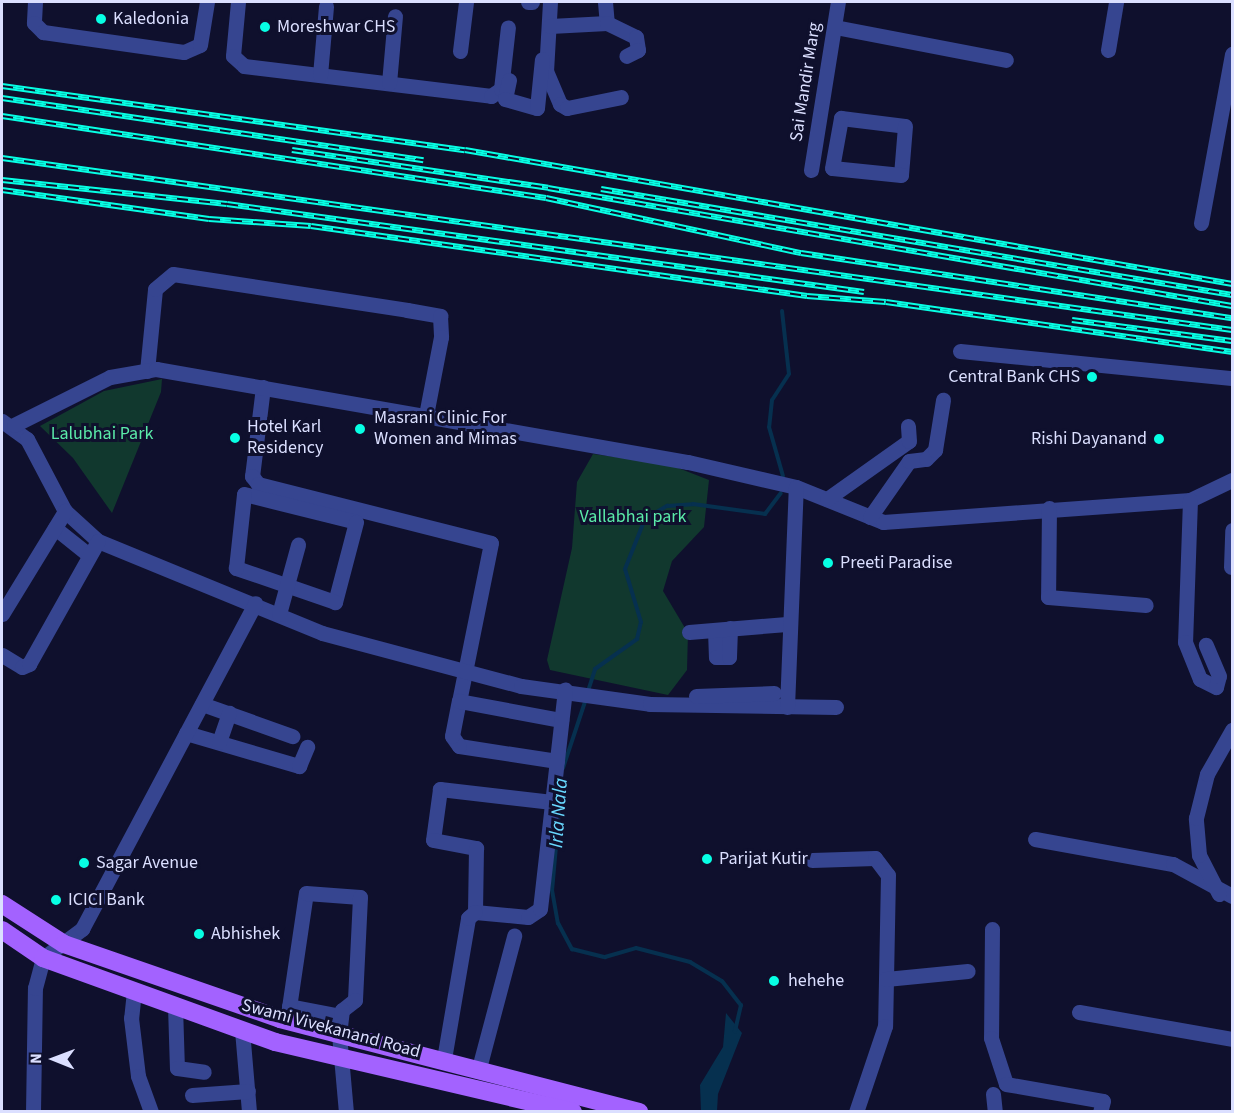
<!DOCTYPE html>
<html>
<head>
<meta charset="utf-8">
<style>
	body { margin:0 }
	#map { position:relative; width:1234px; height:1113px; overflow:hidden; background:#0f102d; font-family:"Source Sans 3",sans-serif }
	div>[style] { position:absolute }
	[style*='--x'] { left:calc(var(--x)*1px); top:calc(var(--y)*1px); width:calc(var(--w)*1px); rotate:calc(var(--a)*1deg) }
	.green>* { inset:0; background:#11382e }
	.water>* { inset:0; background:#06304f }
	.stream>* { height:4px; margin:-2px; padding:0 2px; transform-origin:2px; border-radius:2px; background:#06304f }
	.minor>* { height:15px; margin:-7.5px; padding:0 7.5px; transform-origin:7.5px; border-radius:7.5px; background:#364590 }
	.major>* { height:18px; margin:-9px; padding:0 9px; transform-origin:9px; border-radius:9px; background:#a362ff }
	.rail>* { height:6px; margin-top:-3px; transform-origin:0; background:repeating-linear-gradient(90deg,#0f102d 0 11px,#07ffe4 0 22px); box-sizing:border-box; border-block:2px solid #07ffe4 }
	.dots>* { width:16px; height:16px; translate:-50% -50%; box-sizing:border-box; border:3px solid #0f102d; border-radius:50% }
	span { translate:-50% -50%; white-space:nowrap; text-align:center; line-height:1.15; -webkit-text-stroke:6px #0f102d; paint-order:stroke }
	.poi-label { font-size:18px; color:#dbdfff }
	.left { translate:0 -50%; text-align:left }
	.right { translate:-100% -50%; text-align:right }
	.street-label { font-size:18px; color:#dbdfff }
	.park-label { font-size:18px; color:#5beba9 }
	.water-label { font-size:20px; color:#69d9ff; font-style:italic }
	.frame { position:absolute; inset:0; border:3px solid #dbdfff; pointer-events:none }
	.north { position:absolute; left:24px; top:1029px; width:60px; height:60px; -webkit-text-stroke:4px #0f102d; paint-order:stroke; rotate:271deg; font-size:16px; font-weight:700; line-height:24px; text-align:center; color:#dbdfff }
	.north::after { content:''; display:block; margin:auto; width:21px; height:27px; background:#dbdfff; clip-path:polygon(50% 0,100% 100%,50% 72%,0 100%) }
</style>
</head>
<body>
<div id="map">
	<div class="green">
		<i style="clip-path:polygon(162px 379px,161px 392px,112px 513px,73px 458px,40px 426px,104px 391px)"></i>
		<i style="clip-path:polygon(593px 454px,668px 464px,709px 480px,704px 527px,672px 561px,663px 591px,688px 633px,687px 670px,668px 695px,550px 670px,547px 660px,572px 548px,577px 482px)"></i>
	</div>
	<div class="water">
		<i style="clip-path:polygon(726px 1013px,742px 1033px,718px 1094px,717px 1111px,701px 1111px,700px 1085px,723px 1047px)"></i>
	</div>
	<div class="stream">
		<i style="--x:782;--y:311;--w:63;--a:83.7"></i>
		<i style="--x:789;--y:374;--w:31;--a:123"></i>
		<i style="--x:772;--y:400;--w:27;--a:96"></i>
		<i style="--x:769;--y:427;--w:51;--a:74.1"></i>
		<i style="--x:588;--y:691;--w:23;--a:-72"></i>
		<i style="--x:595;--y:669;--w:52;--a:-35.5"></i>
		<i style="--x:637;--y:639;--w:17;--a:-77"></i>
		<i style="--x:641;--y:622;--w:55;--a:-106.8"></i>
		<i style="--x:625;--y:569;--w:54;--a:-68.2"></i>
		<i style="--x:645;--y:519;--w:26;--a:-31"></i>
		<i style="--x:667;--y:506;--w:26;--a:-4"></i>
		<i style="--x:693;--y:504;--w:73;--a:7.9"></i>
		<i style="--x:765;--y:514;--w:26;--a:-53"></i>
		<i style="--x:563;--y:768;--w:73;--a:-71.6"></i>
		<i style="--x:562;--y:779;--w:111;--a:95.1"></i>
		<i style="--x:552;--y:890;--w:34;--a:80"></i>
		<i style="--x:558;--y:923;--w:30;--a:62"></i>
		<i style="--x:572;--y:949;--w:34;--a:14"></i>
		<i style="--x:605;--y:957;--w:32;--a:-16"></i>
		<i style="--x:636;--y:948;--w:56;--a:14.5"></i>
		<i style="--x:690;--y:962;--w:37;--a:31"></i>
		<i style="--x:722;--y:981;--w:31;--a:52"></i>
		<i style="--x:741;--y:1005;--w:27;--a:103"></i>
	</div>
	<div class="minor">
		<i style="--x:35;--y:2;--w:21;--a:93"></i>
		<i style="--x:34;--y:23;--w:13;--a:45"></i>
		<i style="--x:43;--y:32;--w:142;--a:8.1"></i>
		<i style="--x:184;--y:52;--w:17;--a:-24"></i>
		<i style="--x:200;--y:45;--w:44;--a:-80.8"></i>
		<i style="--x:238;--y:2;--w:54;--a:95.3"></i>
		<i style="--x:233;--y:56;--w:15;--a:42"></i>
		<i style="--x:244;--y:66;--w:249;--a:6.9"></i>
		<i style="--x:491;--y:96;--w:12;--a:-35"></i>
		<i style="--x:501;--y:89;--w:62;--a:-83.6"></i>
		<i style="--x:528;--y:2;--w:4;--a:0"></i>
		<i style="--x:550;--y:2;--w:69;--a:93.3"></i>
		<i style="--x:546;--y:71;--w:36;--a:67"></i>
		<i style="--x:560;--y:104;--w:8;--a:30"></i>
		<i style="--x:567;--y:108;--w:55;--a:-11.5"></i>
		<i style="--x:605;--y:2;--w:21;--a:85"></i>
		<i style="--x:550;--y:26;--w:57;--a:-3"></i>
		<i style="--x:607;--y:23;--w:32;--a:26"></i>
		<i style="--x:636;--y:37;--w:13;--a:81"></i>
		<i style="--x:638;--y:50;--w:13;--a:153"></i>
		<i style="--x:835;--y:27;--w:174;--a:10.9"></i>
		<i style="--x:1108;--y:50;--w:49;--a:-80.5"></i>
		<i style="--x:460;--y:51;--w:49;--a:-83"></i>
		<i style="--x:320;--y:75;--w:69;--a:-85"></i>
		<i style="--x:509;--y:80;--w:19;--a:102"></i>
		<i style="--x:505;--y:99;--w:33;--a:16"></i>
		<i style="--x:537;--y:108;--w:49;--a:-84.2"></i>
		<i style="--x:389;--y:83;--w:67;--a:-84.9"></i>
		<i style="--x:841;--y:118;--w:64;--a:7.1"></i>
		<i style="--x:905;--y:126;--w:49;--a:94.7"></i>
		<i style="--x:901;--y:175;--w:69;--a:-174.2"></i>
		<i style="--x:832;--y:168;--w:51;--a:-79.8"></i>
		<i style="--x:811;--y:170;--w:170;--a:-80.9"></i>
		<i style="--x:1201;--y:223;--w:172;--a:-79.6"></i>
		<i style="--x:960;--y:351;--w:273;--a:5.7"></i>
		<i style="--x:147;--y:371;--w:82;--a:-84.4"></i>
		<i style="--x:155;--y:289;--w:23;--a:-40"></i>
		<i style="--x:173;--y:274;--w:237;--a:8.7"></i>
		<i style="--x:407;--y:310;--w:34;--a:10"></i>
		<i style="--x:440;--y:316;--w:21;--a:87"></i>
		<i style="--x:441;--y:337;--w:79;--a:100.9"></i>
		<i style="--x:263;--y:387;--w:90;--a:97"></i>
		<i style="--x:252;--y:476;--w:10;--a:53"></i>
		<i style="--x:258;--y:484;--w:240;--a:14.2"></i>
		<i style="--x:491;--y:543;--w:161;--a:101.4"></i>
		<i style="--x:2;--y:421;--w:31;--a:36"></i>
		<i style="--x:27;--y:439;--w:81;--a:62.2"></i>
		<i style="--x:65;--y:511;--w:45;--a:42.3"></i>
		<i style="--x:98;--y:541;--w:242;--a:22.3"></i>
		<i style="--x:322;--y:633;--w:206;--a:14.9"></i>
		<i style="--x:521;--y:686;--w:130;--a:7.9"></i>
		<i style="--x:650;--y:704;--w:186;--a:0.9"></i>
		<i style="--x:14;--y:425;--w:107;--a:-26.6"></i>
		<i style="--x:110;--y:377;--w:47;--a:-9.9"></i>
		<i style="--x:156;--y:369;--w:540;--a:9.92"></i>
		<i style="--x:688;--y:462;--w:111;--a:13"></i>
		<i style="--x:796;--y:487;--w:94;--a:21.9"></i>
		<i style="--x:883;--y:522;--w:308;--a:-4.1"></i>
		<i style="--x:1190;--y:500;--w:47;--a:-25.5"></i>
		<i style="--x:244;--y:494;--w:115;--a:14"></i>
		<i style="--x:356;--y:522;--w:83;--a:104.7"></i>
		<i style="--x:335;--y:602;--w:105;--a:-161"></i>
		<i style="--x:236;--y:568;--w:74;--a:-83.8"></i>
		<i style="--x:827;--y:499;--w:100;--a:-35.3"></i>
		<i style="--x:909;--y:441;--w:15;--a:-94"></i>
		<i style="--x:1190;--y:500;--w:142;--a:92"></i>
		<i style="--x:1185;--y:642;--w:40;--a:68"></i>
		<i style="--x:1200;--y:679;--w:18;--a:27"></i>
		<i style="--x:1216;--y:687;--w:11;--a:-75"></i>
		<i style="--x:1219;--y:676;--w:34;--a:-113"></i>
		<i style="--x:1049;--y:508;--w:89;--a:90.6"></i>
		<i style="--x:1048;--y:597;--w:98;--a:4.7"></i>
		<i style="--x:870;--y:517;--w:68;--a:-55.1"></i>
		<i style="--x:909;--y:461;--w:17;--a:-7"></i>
		<i style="--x:926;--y:459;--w:13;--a:-45"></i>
		<i style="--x:935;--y:450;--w:51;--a:-80.9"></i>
		<i style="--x:55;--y:528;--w:43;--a:38.5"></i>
		<i style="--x:1231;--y:567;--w:37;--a:-88"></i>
		<i style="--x:2;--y:614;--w:121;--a:-58.5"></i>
		<i style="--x:279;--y:614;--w:72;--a:-74.6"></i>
		<i style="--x:715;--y:630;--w:27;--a:88"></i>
		<i style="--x:716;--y:657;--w:13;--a:0"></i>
		<i style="--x:729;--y:657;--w:29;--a:-88"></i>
		<i style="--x:689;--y:632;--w:98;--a:-4.7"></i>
		<i style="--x:2;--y:655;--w:23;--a:31"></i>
		<i style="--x:22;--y:667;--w:8;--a:-23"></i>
		<i style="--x:29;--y:664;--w:141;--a:-60.7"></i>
		<i style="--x:696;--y:696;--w:78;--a:-2.2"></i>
		<i style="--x:202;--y:704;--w:96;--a:19.6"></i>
		<i style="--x:787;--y:707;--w:220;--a:-87.7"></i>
		<i style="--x:186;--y:733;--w:118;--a:16.3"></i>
		<i style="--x:299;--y:766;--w:21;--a:-67"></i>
		<i style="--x:219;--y:742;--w:31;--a:-71"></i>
		<i style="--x:557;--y:761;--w:99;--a:-171.3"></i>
		<i style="--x:459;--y:746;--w:12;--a:-125"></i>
		<i style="--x:452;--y:736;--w:36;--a:-79"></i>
		<i style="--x:459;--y:701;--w:104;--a:10.6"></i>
		<i style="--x:552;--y:802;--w:113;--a:-173.4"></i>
		<i style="--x:440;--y:789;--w:51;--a:97.8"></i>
		<i style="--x:433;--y:840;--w:44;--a:10.5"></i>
		<i style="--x:476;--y:848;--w:64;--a:90.9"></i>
		<i style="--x:475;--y:912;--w:53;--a:5.4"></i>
		<i style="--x:528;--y:917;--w:14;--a:-34"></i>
		<i style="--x:540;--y:909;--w:221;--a:-83.5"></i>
		<i style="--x:1035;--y:839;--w:140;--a:10.3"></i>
		<i style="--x:1173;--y:864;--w:67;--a:28.5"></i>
		<i style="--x:812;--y:860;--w:63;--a:-1.8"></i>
		<i style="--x:875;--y:858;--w:21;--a:53"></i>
		<i style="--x:888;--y:875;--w:151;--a:91.1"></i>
		<i style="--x:885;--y:1026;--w:91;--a:108.6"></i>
		<i style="--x:1219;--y:894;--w:44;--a:-117.1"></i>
		<i style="--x:1199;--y:855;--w:37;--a:-95"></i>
		<i style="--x:1196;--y:818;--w:45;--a:-76"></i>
		<i style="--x:1207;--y:774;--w:51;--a:-60.4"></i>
		<i style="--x:992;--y:929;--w:109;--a:90.5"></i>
		<i style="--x:991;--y:1038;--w:48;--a:71.9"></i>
		<i style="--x:1006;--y:1084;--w:98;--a:9.9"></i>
		<i style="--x:1103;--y:1101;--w:11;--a:105"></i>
		<i style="--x:886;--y:979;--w:82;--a:-5.6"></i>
		<i style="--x:134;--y:991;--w:27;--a:96"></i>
		<i style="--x:131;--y:1018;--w:58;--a:83.1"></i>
		<i style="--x:138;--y:1076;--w:38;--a:70"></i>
		<i style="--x:175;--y:1006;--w:62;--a:88.2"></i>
		<i style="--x:177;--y:1068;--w:27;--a:8"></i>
		<i style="--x:289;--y:1006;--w:53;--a:10.9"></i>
		<i style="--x:1079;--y:1012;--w:155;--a:10"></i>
		<i style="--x:287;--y:1021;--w:129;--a:-81.6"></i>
		<i style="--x:306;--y:893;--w:54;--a:4.2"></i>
		<i style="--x:360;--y:897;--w:103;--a:92.8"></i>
		<i style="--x:355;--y:1000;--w:16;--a:142"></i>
		<i style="--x:342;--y:1010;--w:24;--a:97"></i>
		<i style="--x:339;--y:1034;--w:78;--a:84.9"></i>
		<i style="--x:242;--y:1030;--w:82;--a:85.1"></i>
		<i style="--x:444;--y:1059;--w:143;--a:-80.3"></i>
		<i style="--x:468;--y:918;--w:9;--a:-41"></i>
		<i style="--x:479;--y:1068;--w:137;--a:-75.1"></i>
		<i style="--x:993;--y:1094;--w:18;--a:84"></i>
		<i style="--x:192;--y:1095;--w:56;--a:-4.1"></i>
		<i style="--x:33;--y:1112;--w:124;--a:-89.1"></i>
		<i style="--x:35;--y:988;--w:31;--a:-75"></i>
		<i style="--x:43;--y:958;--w:49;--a:-36.6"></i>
		<i style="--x:82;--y:929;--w:369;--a:-62"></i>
	</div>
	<div class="major">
		<i style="--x:2;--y:904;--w:74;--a:32.8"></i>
		<i style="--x:64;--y:944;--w:229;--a:19.1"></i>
		<i style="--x:280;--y:1019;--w:371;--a:14.5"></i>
		<i style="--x:2;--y:930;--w:50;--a:34.3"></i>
		<i style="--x:43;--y:958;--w:247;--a:19.9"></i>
		<i style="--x:275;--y:1042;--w:306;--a:13.2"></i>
	</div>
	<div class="rail">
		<i style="--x:2;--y:86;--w:467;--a:7.9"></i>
		<i style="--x:465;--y:150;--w:779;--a:9.91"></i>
		<i style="--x:2;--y:98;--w:426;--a:8.4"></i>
		<i style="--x:2;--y:116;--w:550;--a:8.57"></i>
		<i style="--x:546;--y:198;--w:261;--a:12.2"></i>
		<i style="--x:801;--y:253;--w:436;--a:8.6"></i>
		<i style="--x:292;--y:150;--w:259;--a:8.4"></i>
		<i style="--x:548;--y:188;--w:694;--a:9.79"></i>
		<i style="--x:2;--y:158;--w:1242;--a:7.96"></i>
		<i style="--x:2;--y:180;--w:226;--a:6.1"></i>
		<i style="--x:227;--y:204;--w:643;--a:7.87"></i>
		<i style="--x:601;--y:189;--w:640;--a:9.54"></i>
		<i style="--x:2;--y:190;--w:209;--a:8"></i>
		<i style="--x:209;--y:219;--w:102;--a:3.9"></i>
		<i style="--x:311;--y:226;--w:501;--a:8.03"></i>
		<i style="--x:807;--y:296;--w:79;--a:4.3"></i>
		<i style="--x:886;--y:302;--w:350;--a:8.2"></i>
		<i style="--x:1072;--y:320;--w:161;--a:7.5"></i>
	</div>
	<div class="dots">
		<i style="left:101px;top:19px;background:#07ffe4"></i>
		<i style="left:265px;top:27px;background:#07ffe4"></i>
		<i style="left:1092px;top:377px;background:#07ffe4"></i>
		<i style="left:360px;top:429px;background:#07ffe4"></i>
		<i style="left:235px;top:438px;background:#07ffe4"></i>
		<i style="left:1159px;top:439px;background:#07ffe4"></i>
		<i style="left:828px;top:563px;background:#07ffe4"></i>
		<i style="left:707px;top:859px;background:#07ffe4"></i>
		<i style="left:84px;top:863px;background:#07ffe4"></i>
		<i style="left:56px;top:900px;background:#07ffe4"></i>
		<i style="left:199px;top:934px;background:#07ffe4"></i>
		<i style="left:774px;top:981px;background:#07ffe4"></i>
	</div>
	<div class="poi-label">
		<span class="left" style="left:113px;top:19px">Kaledonia</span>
		<span class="left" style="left:277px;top:27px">Moreshwar CHS</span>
		<span class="right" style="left:1080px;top:377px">Central Bank CHS</span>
		<span class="left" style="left:374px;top:429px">Masrani Clinic For<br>Women and Mimas</span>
		<span class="left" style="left:247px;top:438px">Hotel Karl<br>Residency</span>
		<span class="right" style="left:1147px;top:439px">Rishi Dayanand</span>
		<span class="left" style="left:840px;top:563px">Preeti Paradise</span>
		<span class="left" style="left:719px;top:859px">Parijat Kutir</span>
		<span class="left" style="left:96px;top:863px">Sagar Avenue</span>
		<span class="left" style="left:68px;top:900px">ICICI Bank</span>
		<span class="left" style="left:211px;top:934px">Abhishek</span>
		<span class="left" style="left:788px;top:981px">hehehe</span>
	</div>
	<div class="street-label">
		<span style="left:806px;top:82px;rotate:-81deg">Sai Mandir Marg</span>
		<span style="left:331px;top:1029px;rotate:15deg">Swami Vivekanand Road</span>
	</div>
	<div class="park-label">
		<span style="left:102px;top:434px">Lalubhai Park</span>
		<span style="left:633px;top:517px">Vallabhai park</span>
	</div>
	<div class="water-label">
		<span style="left:559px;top:813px;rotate:-86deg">Irla Nala</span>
	</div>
	<div class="frame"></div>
	<div class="north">N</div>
</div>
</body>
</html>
